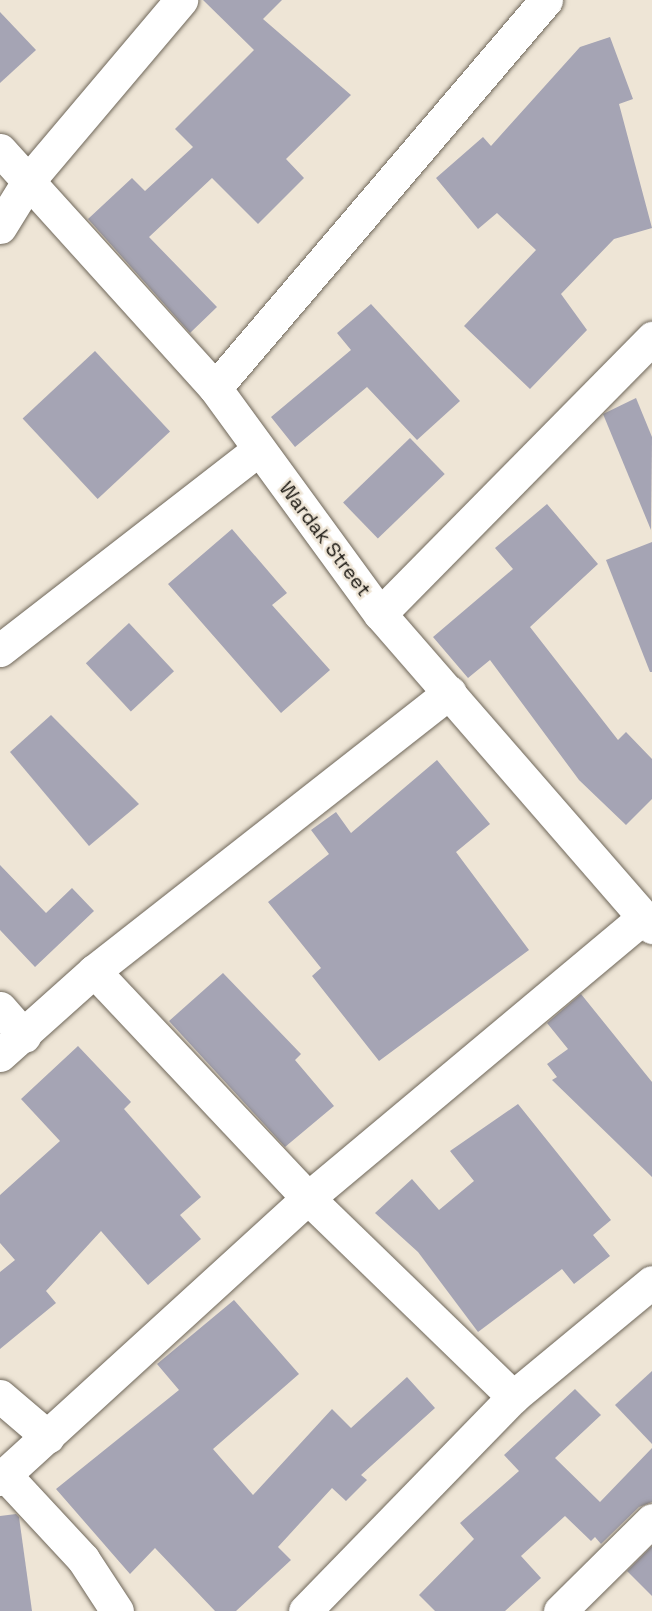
<!DOCTYPE html>
<html>
<head>
<meta charset="utf-8">
<style>
	body { margin:0 }
	#map { position:relative; width:652px; height:1611px; overflow:hidden; background:#eee5d6; font-family:"Space Grotesk",sans-serif }
	div>[style] { position:absolute }
	[style*='--x'] { left:calc(var(--x)*1px); top:calc(var(--y)*1px); width:calc(var(--w)*1px); rotate:calc(var(--a)*1deg) }
	.building>* { inset:0; background:#a5a4b4; transform-origin:0 0 }
	.roads { filter:drop-shadow(0 0 2px #6f675a) drop-shadow(0 0 2px #6f675a) }
	.minor>* { height:33px; margin:-16.5px; padding:0 16.5px; transform-origin:16.5px; border-radius:16.5px; background:#fff }
	span { translate:-50% -50%; white-space:nowrap; text-align:center; line-height:1.15; -webkit-text-stroke:5px #eee5d6; paint-order:stroke }
	.street-label { font-size:20px; color:#1b1812 }
</style>
</head>
<body>
<div id="map">
	<div class="building">
		<i style="clip-path:polygon(203px 0,282px 0,263px 19px,351px 95px,286px 159px,304px 178px,258px 224px,212px 178px,149px 237px,217px 307px,190px 333px,88px 219px,132px 178px,145px 191px,193px 147px,175px 129px,254px 50px)"></i>
		<i style="clip-path:polygon(0 12px,36px 50px,0 83px)"></i>
		<i style="clip-path:polygon(610px 37px,633px 99px,619px 104px,652px 228px,614px 239px,561px 294px,587px 330px,530px 389px,464px 326px,536px 250px,497px 213px,478px 229px,436px 178px,483px 137px,491px 146px,580px 47px)"></i>
		<i style="clip-path:polygon(371px 304px,460px 401px,417px 440px,367px 387px,295px 447px,271px 417px,351px 350px,337px 333px)"></i>
		<i style="left:95px;top:351px;width:110px;height:99px;rotate:47deg"></i>
		<i style="clip-path:polygon(636px 398px,652px 437px,651px 530px,603px 414px)"></i>
		<i style="left:410px;top:438px;width:50px;height:93px;rotate:46deg"></i>
		<i style="clip-path:polygon(547px 504px,598px 564px,530px 627px,618px 740px,626px 732px,652px 759px,652px 799px,626px 825px,579px 780px,490px 660px,468px 678px,433px 637px,513px 569px,495px 548px)"></i>
		<i style="clip-path:polygon(232px 529px,287px 593px,272px 605px,330px 670px,281px 713px,168px 584px)"></i>
		<i style="clip-path:polygon(652px 542px,652px 672px,650px 672px,606px 560px)"></i>
		<i style="left:129px;top:623px;width:66px;height:59px;rotate:47deg"></i>
		<i style="clip-path:polygon(51px 715px,139px 804px,89px 846px,10px 752px)"></i>
		<i style="clip-path:polygon(437px 760px,490px 824px,456px 852px,529px 950px,379px 1061px,312px 976px,321px 968px,268px 902px,329px 854px,311px 830px,336px 812px,351px 833px)"></i>
		<i style="clip-path:polygon(0 865px,46px 913px,72px 888px,94px 911px,35px 967px,0 930px)"></i>
		<i style="clip-path:polygon(223px 973px,301px 1054px,295px 1060px,334px 1106px,285px 1147px,169px 1021px)"></i>
		<i style="clip-path:polygon(581px 994px,652px 1082px,652px 1177px,552px 1080px,557px 1077px,547px 1064px,568px 1049px,547px 1023px)"></i>
		<i style="clip-path:polygon(78px 1046px,131px 1102px,124px 1109px,201px 1197px,180px 1215px,201px 1239px,148px 1285px,101px 1231px,46px 1291px,56px 1303px,0 1349px,0 1272px,15px 1260px,0 1243px,0 1195px,60px 1141px,21px 1099px)"></i>
		<i style="clip-path:polygon(518px 1104px,611px 1220px,593px 1235px,610px 1256px,574px 1284px,562px 1269px,478px 1332px,418px 1252px,375px 1213px,412px 1179px,439px 1210px,474px 1181px,450px 1151px)"></i>
		<i style="clip-path:polygon(234px 1300px,299px 1374px,213px 1449px,253px 1495px,332px 1409px,351px 1428px,407px 1377px,435px 1408px,361px 1475px,367px 1480px,346px 1501px,332px 1488px,278px 1547px,291px 1560px,236px 1611px,215px 1611px,155px 1548px,130px 1574px,56px 1489px,179px 1390px,157px 1364px)"></i>
		<i style="clip-path:polygon(652px 1371px,652px 1444px,615px 1405px)"></i>
		<i style="clip-path:polygon(575px 1389px,601px 1415px,555px 1458px,600px 1502px,652px 1448px,652px 1502px,639px 1507px,601px 1544px,595px 1537px,591px 1541px,565px 1516px,521px 1556px,541px 1578px,505px 1611px,435px 1611px,419px 1595px,474px 1539px,460px 1523px,519px 1471px,504px 1455px)"></i>
		<i style="clip-path:polygon(16px 1514px,19px 1517px,32px 1611px,0 1611px,0 1516px)"></i>
		<i style="clip-path:polygon(652px 1546px,652px 1596px,627px 1571px)"></i>
	</div>
	<div class="roads">
		<div class="minor">
			<i style="--x:0;--y:150;--w:321;--a:47.9"></i>
			<i style="--x:215;--y:388;--w:280;--a:53.9"></i>
			<i style="--x:380;--y:614;--w:415;--a:49"></i>
			<i style="--x:0;--y:227;--w:55;--a:-58.3"></i>
			<i style="--x:29;--y:180;--w:236;--a:-49.8"></i>
			<i style="--x:215;--y:388;--w:510;--a:-49.53"></i>
			<i style="--x:380;--y:614;--w:388;--a:-45.4"></i>
			<i style="--x:0;--y:650;--w:326;--a:-37.8"></i>
			<i style="--x:94;--y:971;--w:312;--a:46.7"></i>
			<i style="--x:308;--y:1198;--w:286;--a:44.1"></i>
			<i style="--x:0;--y:1008;--w:37;--a:49"></i>
			<i style="--x:0;--y:1055;--w:126;--a:-41.8"></i>
			<i style="--x:94;--y:971;--w:452;--a:-38.1"></i>
			<i style="--x:0;--y:1396;--w:63;--a:40.5"></i>
			<i style="--x:5;--y:1475;--w:115;--a:47.1"></i>
			<i style="--x:83;--y:1559;--w:62;--a:56.8"></i>
			<i style="--x:0;--y:1479;--w:417;--a:-42.4"></i>
			<i style="--x:308;--y:1198;--w:438;--a:-39.9"></i>
			<i style="--x:305;--y:1611;--w:298;--a:-45.8"></i>
			<i style="--x:513;--y:1397;--w:180;--a:-39.6"></i>
			<i style="--x:560;--y:1611;--w:129;--a:-44.7"></i>
		</div>
	</div>
	<div class="street-label">
		<span style="left:325px;top:539px;rotate:53deg">Wardak Street</span>
	</div>
</div>
</body>
</html>
